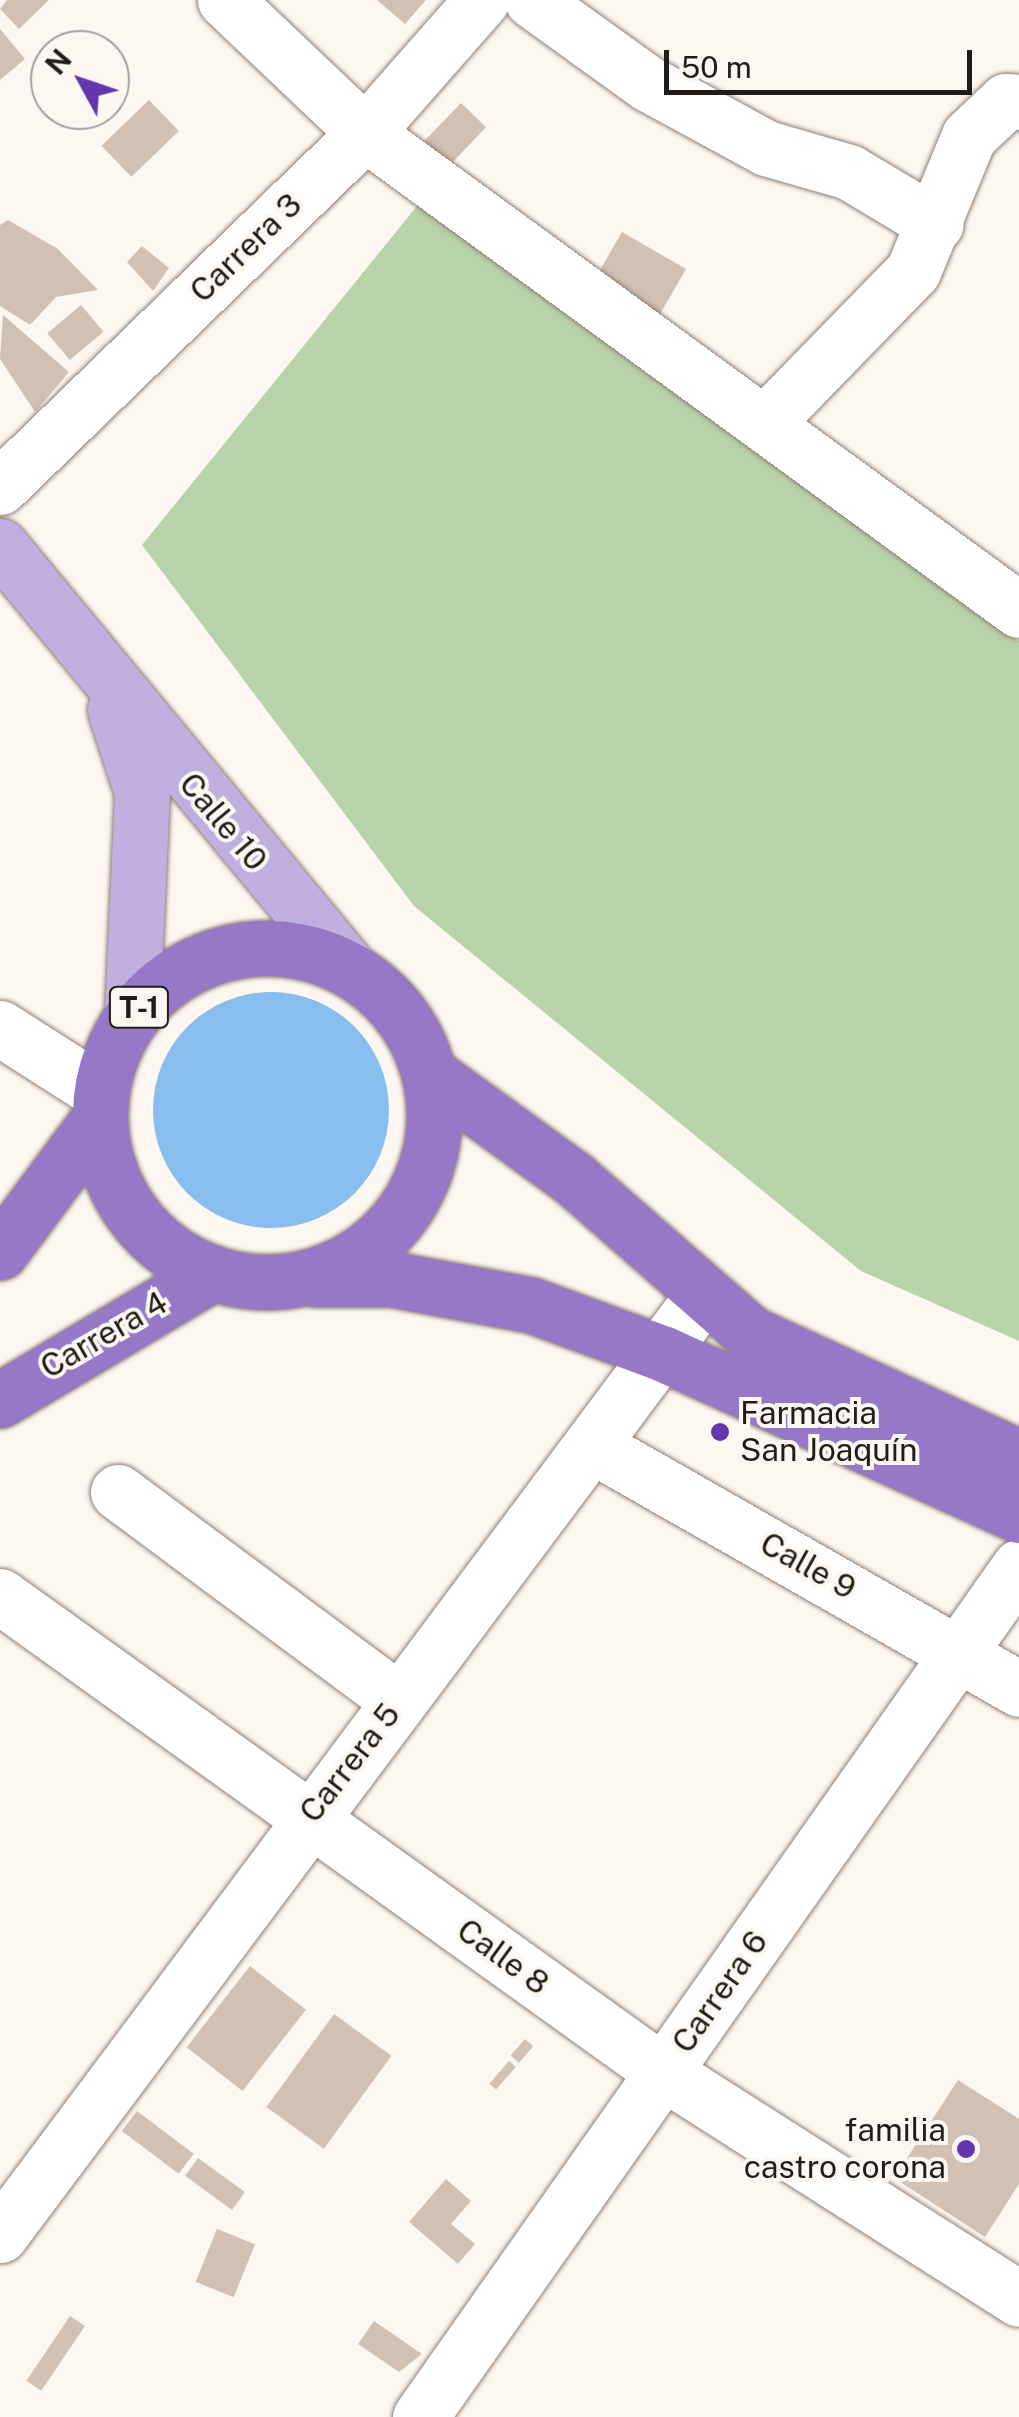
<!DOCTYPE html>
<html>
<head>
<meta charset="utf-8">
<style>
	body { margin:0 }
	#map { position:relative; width:1019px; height:2417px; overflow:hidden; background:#fdf7f2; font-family:"Public Sans",sans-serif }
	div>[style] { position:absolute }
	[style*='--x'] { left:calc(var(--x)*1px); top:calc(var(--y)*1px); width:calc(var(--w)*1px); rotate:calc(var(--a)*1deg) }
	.green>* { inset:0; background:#b8d2aa }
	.water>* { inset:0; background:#88beed }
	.round { border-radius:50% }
	.building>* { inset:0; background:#d0c1b4; transform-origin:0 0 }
	.roads { filter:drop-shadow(0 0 2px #8e7f74) drop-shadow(0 0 2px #8e7f74) }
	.minor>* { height:55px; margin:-27.5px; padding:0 27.5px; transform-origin:27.5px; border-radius:27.5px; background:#fff }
	.major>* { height:55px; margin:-27.5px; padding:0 27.5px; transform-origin:27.5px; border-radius:27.5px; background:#bfafde }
	.highway>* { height:55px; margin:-27.5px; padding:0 27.5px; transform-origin:27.5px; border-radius:27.5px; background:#9579c8 }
	.highway>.ring { margin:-27.5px; padding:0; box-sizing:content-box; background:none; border:55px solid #9579c8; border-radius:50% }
	.dots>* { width:28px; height:28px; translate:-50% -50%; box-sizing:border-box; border:5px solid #fdf7f2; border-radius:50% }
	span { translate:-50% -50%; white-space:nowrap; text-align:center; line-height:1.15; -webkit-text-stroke:8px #fdf7f2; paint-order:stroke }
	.shield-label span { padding:2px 8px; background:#fdf7f2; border:2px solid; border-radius:8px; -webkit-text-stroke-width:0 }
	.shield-label { font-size:30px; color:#221c18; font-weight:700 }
	.street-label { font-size:32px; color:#221c18 }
	.poi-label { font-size:32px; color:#221c18 }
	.left { translate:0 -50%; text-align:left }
	.right { translate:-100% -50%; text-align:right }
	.north { position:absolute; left:30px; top:30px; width:100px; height:100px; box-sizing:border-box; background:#fdf7f2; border:2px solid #a59f9b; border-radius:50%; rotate:310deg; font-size:28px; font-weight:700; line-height:40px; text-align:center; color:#221c18 }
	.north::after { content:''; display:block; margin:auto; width:35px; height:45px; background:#6435ac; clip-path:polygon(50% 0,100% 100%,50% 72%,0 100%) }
	.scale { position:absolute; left:664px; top:50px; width:308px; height:45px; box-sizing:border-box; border:5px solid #221c18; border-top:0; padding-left:12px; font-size:30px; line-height:35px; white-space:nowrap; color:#221c18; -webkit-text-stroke:8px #fdf7f2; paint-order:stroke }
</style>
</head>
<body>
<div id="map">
	<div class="green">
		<i style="clip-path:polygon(426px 195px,1019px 641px,1019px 1341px,861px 1271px,414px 906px,142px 545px)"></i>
	</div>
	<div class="water">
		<i class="round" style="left:153px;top:992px;width:236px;height:236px"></i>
	</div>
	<div class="building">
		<i style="clip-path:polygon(7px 0,49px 0,19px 29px,0 9px)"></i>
		<i style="clip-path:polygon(377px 0,426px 0,405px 24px)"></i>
		<i style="clip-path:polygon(0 29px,25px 59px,0 80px)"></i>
		<i style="left:149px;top:100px;width:43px;height:66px;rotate:46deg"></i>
		<i style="left:461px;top:103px;width:35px;height:64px;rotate:44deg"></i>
		<i style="clip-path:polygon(8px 220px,58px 249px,98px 290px,56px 297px,30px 325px,0 306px,0 225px)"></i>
		<i style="left:622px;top:232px;width:74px;height:52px;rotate:30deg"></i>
		<i style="clip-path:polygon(142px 246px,169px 268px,153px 291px,127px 262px)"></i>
		<i style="left:81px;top:305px;width:35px;height:44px;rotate:50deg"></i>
		<i style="clip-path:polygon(3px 315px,69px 372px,35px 412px,0 359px)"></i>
		<i style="left:250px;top:1966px;width:71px;height:103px;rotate:38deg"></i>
		<i style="left:334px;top:2014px;width:71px;height:115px;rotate:36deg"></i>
		<i style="left:525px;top:2039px;width:11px;height:22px;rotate:41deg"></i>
		<i style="left:509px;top:2061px;width:9px;height:30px;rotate:41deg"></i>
		<i style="clip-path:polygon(958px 2080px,1019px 2119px,1019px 2184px,985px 2237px,894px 2178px)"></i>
		<i style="left:137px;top:2111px;width:71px;height:25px;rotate:37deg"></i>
		<i style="left:198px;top:2158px;width:58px;height:22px;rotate:36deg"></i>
		<i style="clip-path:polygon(446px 2179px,471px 2201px,451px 2224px,475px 2244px,458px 2264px,409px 2222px)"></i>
		<i style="left:217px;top:2229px;width:41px;height:57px;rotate:22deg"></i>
		<i style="left:70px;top:2316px;width:18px;height:78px;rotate:34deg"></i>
		<i style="clip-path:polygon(374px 2321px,422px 2354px,399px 2372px,358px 2344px)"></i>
	</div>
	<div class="roads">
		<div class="minor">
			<i style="--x:225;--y:0;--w:193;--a:43.5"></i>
			<i style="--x:365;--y:133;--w:809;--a:36.11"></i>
			<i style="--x:532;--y:0;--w:142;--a:35.8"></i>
			<i style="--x:647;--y:83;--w:136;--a:28.6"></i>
			<i style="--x:766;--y:148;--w:86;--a:16.1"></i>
			<i style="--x:849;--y:172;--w:101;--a:30.9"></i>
			<i style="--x:769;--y:419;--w:206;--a:-45.8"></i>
			<i style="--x:913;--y:271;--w:146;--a:-67.5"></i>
			<i style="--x:969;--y:136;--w:51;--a:-43.4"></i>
			<i style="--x:1006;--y:101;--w:13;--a:4"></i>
			<i style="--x:0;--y:487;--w:508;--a:-44.12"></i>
			<i style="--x:365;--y:133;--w:177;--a:-48.7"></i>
			<i style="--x:0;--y:1028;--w:119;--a:32.6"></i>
			<i style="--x:595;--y:1447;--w:488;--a:29.7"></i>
			<i style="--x:118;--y:1492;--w:349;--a:36.6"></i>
			<i style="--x:0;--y:1596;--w:816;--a:35.68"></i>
			<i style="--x:663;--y:2072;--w:422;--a:32.5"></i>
			<i style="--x:0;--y:2235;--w:1175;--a:-53.2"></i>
			<i style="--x:420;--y:2417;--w:1040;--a:-54.83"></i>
		</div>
		<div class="major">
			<i style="--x:0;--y:546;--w:546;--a:50.42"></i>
			<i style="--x:115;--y:710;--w:86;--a:71.8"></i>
			<i style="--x:142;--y:792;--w:223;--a:92.6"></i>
		</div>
		<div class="highway">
			<i class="ring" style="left:100px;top:948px;width:279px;height:279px"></i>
			<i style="--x:431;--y:1075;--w:177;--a:36"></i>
			<i style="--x:574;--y:1179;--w:235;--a:41.2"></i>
			<i style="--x:751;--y:1334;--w:295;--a:24.7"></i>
			<i style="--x:0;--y:1252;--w:164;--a:-53.4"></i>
			<i style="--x:315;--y:1279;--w:76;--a:0"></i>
			<i style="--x:391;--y:1279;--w:142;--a:10.5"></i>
			<i style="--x:531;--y:1305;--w:142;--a:20.2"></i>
			<i style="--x:664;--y:1354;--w:390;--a:24.4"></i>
			<i style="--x:0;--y:1400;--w:246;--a:-30.8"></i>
		</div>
	</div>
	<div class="dots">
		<i style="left:720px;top:1432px;background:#6435ac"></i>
		<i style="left:966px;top:2149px;background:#6435ac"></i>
	</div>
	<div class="shield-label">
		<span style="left:139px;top:1007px">T-1</span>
	</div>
	<div class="street-label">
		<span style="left:246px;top:248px;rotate:-44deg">Carrera 3</span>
		<span style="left:223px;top:822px;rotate:50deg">Calle 10</span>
		<span style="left:104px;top:1335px;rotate:-30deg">Carrera 4</span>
		<span style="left:808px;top:1566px;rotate:29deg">Calle 9</span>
		<span style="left:350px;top:1763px;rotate:-52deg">Carrera 5</span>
		<span style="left:503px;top:1957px;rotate:36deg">Calle 8</span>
		<span style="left:720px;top:1992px;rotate:-55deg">Carrera 6</span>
	</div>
	<div class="poi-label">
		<span class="left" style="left:740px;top:1432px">Farmacia<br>San Joaquín</span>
		<span class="right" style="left:946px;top:2149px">familia<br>castro corona</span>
	</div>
	<div class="north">N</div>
	<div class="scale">50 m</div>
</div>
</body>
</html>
